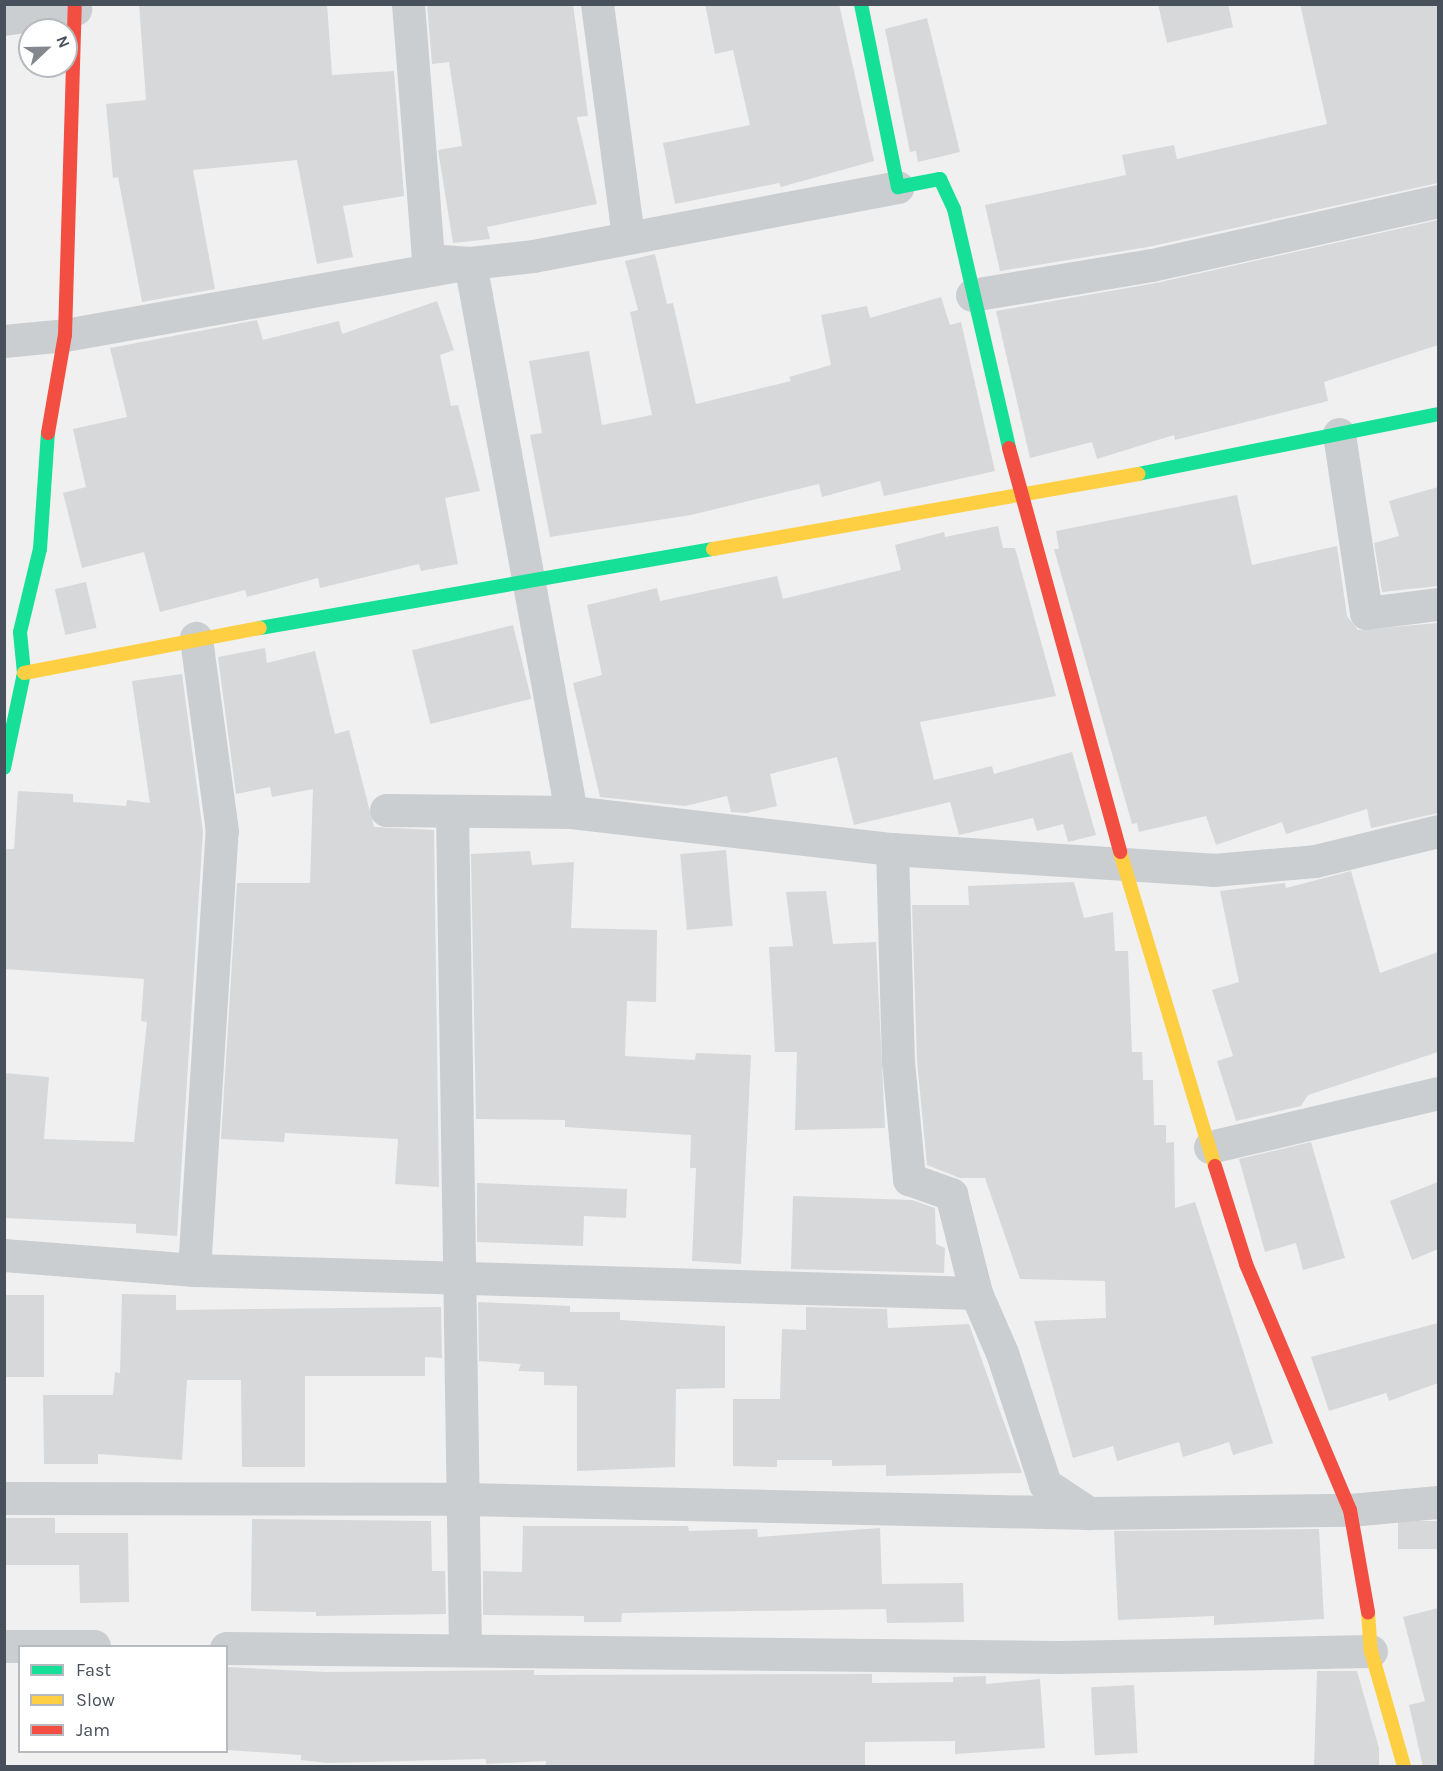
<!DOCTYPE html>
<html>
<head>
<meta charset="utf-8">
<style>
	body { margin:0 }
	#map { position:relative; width:1443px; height:1771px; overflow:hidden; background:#f0f0f0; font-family:Karla,sans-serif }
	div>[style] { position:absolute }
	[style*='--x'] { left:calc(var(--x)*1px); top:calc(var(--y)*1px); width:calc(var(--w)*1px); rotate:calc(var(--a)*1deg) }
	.building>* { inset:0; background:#d7d8da; transform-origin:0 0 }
	.street>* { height:33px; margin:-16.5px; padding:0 16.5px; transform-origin:16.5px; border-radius:16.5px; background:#cbced1 }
	.fast>* { height:14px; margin:-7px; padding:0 7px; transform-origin:7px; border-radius:7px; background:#16e098 }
	.slow>* { height:14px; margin:-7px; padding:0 7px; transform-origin:7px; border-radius:7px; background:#ffcf43 }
	.jam>* { height:14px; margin:-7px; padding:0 7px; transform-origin:7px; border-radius:7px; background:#f24e42 }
	span { translate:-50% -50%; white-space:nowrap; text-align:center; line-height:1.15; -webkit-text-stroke:5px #fff; paint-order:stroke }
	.frame { position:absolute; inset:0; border:6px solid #48505b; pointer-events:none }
	.legend { position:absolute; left:18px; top:1645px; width:210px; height:108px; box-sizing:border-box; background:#fff; border:2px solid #b6b9bd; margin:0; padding:8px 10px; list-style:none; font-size:18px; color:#48505b }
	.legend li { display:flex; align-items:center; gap:12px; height:30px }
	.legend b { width:30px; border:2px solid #b6b9bd }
	.north { position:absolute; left:18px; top:18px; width:60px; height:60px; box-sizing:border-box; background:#fff; border:2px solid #b6b9bd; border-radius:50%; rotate:68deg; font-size:16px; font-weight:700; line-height:24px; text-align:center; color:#48505b }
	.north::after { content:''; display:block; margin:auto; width:21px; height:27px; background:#83888f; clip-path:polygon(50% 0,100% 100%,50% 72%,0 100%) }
</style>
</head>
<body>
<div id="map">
	<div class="building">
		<i style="clip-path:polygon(139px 4px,327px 4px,332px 75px,394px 71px,404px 196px,343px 206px,353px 257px,317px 264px,297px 160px,193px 170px,215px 289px,142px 302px,118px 177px,113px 178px,106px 104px,146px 100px)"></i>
		<i style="clip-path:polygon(427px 4px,573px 4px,588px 116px,577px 117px,597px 204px,487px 227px,490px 239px,453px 243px,438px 150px,462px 146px,449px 62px,432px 64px)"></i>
		<i style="clip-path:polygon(705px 4px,839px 4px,874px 161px,781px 187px,779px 183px,675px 204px,663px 143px,750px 125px,733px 50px,715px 54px)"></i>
		<i style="clip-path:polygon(1158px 4px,1228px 4px,1233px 27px,1167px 43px)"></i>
		<i style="clip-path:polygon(1300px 4px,1438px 4px,1438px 183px,1148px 247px,1000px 271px,985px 205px,1126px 175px,1122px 155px,1174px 145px,1177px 159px,1327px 124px)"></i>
		<i style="clip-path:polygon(927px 18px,960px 152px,918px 162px,916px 151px,910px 152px,885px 29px)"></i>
		<i style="clip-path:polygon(1438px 220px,1438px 345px,1324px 382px,1328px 401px,1175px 440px,1174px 435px,1097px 459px,1092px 442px,1030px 458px,996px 311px,1156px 283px)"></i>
		<i style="clip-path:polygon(655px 254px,667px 304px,673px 303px,696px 404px,791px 381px,789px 377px,831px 365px,821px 315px,867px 306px,870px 318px,941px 297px,950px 325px,961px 322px,995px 471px,884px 496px,880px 481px,822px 497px,819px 484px,691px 515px,550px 537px,530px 435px,542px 433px,529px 361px,589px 351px,602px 425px,652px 415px,630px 312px,638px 310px,625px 261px)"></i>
		<i style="clip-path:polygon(437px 301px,454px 350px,440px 355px,451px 406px,458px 405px,480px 491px,445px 498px,458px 564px,421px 571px,419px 564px,320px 588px,318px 578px,247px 597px,245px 590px,160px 612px,144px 552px,82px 568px,63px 493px,86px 487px,73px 429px,127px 417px,110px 348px,257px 320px,263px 340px,339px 321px,342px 334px)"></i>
		<i style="clip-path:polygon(1438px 487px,1438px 586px,1382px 592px,1374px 543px,1399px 536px,1389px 501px)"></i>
		<i style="clip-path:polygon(1237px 495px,1252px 565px,1337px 546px,1347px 616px,1358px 630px,1438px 623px,1438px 813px,1371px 828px,1367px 809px,1286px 834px,1282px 822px,1216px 845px,1206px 816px,1139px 832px,1137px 823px,1132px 824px,1054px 549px,1059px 549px,1056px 531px)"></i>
		<i style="clip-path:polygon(998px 526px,1003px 548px,1015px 548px,1056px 696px,920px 722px,934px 780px,992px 766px,994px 774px,1072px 752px,1096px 835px,1068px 842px,1063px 824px,1037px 831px,1033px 818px,959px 835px,950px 802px,854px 825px,837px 757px,770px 774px,777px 806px,747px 813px,731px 812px,727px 796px,685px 806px,600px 797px,573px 683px,602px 675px,587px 605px,657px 588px,660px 601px,777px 576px,783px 599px,901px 570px,895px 545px,944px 532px,945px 537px)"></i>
		<i style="left:86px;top:582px;width:47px;height:32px;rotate:77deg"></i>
		<i style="left:513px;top:625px;width:76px;height:104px;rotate:76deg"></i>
		<i style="clip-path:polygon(265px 648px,267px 663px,315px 651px,335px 734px,349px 730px,374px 827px,434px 830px,439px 1187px,395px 1184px,398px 1139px,285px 1133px,284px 1142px,221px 1139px,237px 883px,310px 883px,313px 789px,272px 797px,270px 787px,236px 794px,218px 657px)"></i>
		<i style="clip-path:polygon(182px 674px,203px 832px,177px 1236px,136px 1233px,136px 1224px,4px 1218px,4px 1073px,49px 1077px,44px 1139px,134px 1142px,147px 1022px,141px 1021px,144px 979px,4px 969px,4px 849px,14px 849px,18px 791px,73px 794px,73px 802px,126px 806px,127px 800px,150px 803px,132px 681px)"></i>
		<i style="left:726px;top:850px;width:76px;height:46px;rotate:85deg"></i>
		<i style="clip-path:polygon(530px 851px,532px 865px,574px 862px,571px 928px,657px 930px,656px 1002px,627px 1001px,625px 1056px,695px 1060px,696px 1053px,751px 1055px,741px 1264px,692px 1261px,696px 1168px,690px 1168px,691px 1135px,565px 1127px,565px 1120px,476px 1119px,471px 854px)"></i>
		<i style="clip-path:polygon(1351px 871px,1380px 973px,1438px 952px,1438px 1052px,1308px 1095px,1301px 1106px,1236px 1121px,1217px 1061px,1233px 1056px,1212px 990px,1239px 982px,1220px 891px,1285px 883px,1286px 888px)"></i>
		<i style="clip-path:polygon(1074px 882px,1084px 918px,1113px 912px,1115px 951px,1128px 951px,1132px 1052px,1142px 1052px,1143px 1080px,1153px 1080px,1154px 1125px,1166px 1125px,1166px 1143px,1174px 1142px,1175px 1208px,1195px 1202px,1273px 1443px,1233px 1455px,1229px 1442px,1183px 1457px,1179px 1442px,1117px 1461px,1113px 1446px,1073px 1458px,1034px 1321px,1106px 1318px,1105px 1281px,1020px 1279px,985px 1178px,960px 1178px,927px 1165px,917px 1061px,912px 905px,969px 905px,968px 886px)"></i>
		<i style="clip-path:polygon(826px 891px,833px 944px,876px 942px,885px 1128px,795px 1130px,797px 1052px,775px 1052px,769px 947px,793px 946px,786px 892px)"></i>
		<i style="clip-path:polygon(1311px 1142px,1345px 1258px,1303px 1270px,1296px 1243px,1265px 1252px,1239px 1159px)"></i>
		<i style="clip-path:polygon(1438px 1182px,1438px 1249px,1412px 1260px,1390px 1201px)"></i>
		<i style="clip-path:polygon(477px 1183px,627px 1189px,626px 1218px,584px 1216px,583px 1246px,477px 1242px)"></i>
		<i style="clip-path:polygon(793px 1196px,912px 1200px,935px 1208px,936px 1244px,945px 1248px,944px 1273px,791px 1269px)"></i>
		<i style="clip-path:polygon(122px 1294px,176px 1295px,176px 1310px,441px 1307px,442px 1358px,425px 1357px,425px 1376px,305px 1376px,305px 1467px,242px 1467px,241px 1380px,187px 1380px,182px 1460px,98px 1454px,98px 1464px,44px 1464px,43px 1395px,113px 1395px,115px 1372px,120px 1373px)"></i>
		<i style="left:4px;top:1295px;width:40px;height:82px"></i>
		<i style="clip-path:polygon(478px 1302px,570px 1306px,570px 1312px,620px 1312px,620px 1320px,725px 1326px,725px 1388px,676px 1389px,675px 1467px,577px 1471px,577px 1386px,544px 1385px,544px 1372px,518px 1371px,521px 1364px,479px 1361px)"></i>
		<i style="clip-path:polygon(806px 1307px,887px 1309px,888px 1328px,969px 1324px,1022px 1473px,886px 1476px,886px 1465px,832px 1466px,832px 1460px,777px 1460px,777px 1467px,733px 1466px,733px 1399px,780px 1399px,782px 1329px,806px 1330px)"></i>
		<i style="clip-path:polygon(1438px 1323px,1438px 1383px,1389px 1401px,1386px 1393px,1329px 1411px,1311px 1357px)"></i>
		<i style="clip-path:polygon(4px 1518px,55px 1518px,55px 1533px,128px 1533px,129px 1602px,80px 1603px,79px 1565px,4px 1565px)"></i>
		<i style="clip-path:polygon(252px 1519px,431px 1521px,432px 1571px,445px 1571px,446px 1614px,316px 1616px,316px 1612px,251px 1611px)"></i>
		<i style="left:1438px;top:1521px;width:28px;height:40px;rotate:90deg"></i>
		<i style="clip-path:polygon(523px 1526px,688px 1526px,689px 1531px,757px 1529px,758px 1537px,880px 1528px,882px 1584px,963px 1583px,964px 1622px,887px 1623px,886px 1609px,622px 1613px,621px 1622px,584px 1622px,584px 1616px,483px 1615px,483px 1571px,522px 1572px)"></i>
		<i style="clip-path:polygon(1319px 1529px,1324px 1619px,1214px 1625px,1214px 1616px,1118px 1620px,1114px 1531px)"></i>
		<i style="clip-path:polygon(1438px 1608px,1438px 1767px,1423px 1767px,1409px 1705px,1425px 1701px,1403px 1617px)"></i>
		<i style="clip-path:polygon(226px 1667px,327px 1672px,534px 1670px,534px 1675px,872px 1674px,872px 1683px,953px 1682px,953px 1677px,986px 1676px,986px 1684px,1040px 1679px,1045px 1748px,955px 1754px,955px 1741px,865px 1742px,865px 1767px,546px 1767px,546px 1761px,486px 1764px,486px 1759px,327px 1763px,301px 1760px,301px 1755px,226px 1750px)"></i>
		<i style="clip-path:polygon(1317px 1671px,1357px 1671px,1379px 1748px,1379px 1767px,1314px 1767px)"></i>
		<i style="left:1134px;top:1685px;width:68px;height:43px;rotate:87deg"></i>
	</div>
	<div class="street">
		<i style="--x:408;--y:4;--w:257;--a:85.5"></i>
		<i style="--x:428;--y:260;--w:42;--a:4.1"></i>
		<i style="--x:470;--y:263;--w:558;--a:79.58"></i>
		<i style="--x:597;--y:4;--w:235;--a:82.4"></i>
		<i style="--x:4;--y:19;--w:72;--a:-8"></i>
		<i style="--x:972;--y:295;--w:182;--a:-9.5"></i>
		<i style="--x:1152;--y:265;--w:293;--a:-12.6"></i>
		<i style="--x:4;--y:341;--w:61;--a:-5.6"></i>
		<i style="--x:65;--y:335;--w:411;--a:-10.1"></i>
		<i style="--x:470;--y:263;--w:63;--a:-6.3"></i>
		<i style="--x:533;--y:256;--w:371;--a:-10.7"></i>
		<i style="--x:1339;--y:434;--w:181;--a:81.4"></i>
		<i style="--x:1366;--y:613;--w:73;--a:-7.1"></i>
		<i style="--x:386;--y:810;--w:185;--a:0.6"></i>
		<i style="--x:571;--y:812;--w:323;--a:6.6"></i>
		<i style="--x:892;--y:849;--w:322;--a:3.7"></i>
		<i style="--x:1213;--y:870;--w:102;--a:-5"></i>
		<i style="--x:1315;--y:861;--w:127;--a:-13.7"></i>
		<i style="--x:452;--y:811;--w:839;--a:89.11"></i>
		<i style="--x:892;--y:849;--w:213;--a:88.4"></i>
		<i style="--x:898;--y:1062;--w:118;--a:84.6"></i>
		<i style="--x:909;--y:1179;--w:45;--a:19.7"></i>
		<i style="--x:951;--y:1194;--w:102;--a:75.8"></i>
		<i style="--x:1210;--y:1147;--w:234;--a:-13.3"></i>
		<i style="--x:4;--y:1255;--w:191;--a:4.5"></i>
		<i style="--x:194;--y:1270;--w:782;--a:1.68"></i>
		<i style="--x:976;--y:1293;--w:65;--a:66.6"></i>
		<i style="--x:1002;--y:1353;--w:138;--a:71.8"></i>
		<i style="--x:1045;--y:1484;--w:53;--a:33.4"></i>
		<i style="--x:194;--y:1270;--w:440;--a:-86.4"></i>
		<i style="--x:222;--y:831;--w:195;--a:-97.7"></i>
		<i style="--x:4;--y:1498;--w:459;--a:0.1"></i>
		<i style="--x:463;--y:1499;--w:626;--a:1.28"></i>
		<i style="--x:1089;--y:1513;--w:261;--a:-0.7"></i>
		<i style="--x:1350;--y:1510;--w:88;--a:-5.2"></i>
		<i style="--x:4;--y:1646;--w:90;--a:0"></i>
		<i style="--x:226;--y:1648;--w:834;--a:0.62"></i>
		<i style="--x:1060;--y:1657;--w:311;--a:-1.1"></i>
	</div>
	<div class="fast">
		<i style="--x:861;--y:4;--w:187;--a:78.6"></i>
		<i style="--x:898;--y:187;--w:43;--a:-10.8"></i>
		<i style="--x:940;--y:179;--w:33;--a:65"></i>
		<i style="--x:954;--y:209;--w:245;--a:77"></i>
		<i style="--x:1138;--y:474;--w:306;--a:-11.3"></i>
		<i style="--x:260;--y:628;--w:460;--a:-9.9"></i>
		<i style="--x:4;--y:768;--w:97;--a:-78.1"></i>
		<i style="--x:24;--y:673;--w:41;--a:-95.6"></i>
		<i style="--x:20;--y:632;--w:85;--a:-76.5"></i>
		<i style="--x:40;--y:549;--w:116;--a:-86.1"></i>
	</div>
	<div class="slow">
		<i style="--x:713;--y:549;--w:432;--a:-10"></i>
		<i style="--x:24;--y:673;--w:240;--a:-10.8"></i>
		<i style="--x:1120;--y:852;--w:328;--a:73.2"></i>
		<i style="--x:1368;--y:1612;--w:39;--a:86"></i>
		<i style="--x:1371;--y:1651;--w:120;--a:74"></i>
	</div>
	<div class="jam">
		<i style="--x:48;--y:433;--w:99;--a:-80.2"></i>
		<i style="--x:65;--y:335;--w:331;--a:-88.3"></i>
		<i style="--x:1009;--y:448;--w:419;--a:74.6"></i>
		<i style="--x:1215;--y:1166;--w:103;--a:72.4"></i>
		<i style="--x:1246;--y:1264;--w:267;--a:67.1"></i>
		<i style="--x:1350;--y:1510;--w:104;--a:80"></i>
	</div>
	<div class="frame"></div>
	<ul class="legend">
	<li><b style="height:8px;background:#16e098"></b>Fast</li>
	<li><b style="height:8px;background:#ffcf43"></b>Slow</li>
	<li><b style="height:8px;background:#f24e42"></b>Jam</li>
	</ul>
	<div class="north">N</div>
</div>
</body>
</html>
